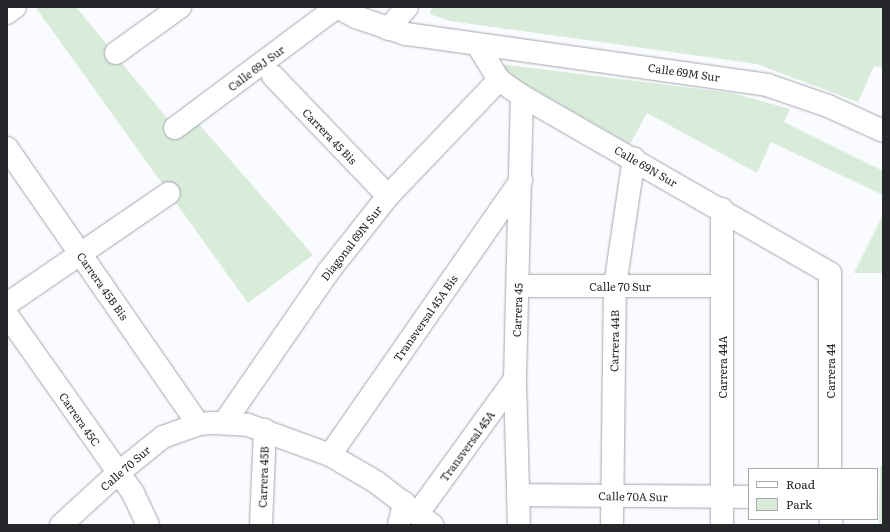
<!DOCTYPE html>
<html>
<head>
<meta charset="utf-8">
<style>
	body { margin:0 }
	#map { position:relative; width:890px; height:532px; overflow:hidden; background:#f9fbfe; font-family:Literata,serif }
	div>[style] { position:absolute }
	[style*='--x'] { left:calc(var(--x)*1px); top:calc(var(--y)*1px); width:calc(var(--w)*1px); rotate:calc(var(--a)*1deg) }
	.green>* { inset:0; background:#d8ecd9 }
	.roads { filter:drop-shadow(0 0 1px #a3a6af) drop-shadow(0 0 1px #a3a6af) }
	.minor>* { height:22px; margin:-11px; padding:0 11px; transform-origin:11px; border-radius:11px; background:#fff }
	span { translate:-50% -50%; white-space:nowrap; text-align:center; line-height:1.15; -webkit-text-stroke:3px #fff; paint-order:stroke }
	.street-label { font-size:11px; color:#26272a }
	.frame { position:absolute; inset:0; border:8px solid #26272a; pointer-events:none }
	.legend { position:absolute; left:748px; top:468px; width:130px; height:52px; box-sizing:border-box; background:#fff; border:1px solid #a8a9aa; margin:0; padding:5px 7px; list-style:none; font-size:12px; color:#26272a }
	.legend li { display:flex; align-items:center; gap:8px; height:20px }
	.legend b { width:20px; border:1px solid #a8a9aa }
</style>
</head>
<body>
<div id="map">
	<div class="green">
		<i style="clip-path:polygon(76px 7px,175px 128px,192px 116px,313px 255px,248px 303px,36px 8px)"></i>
		<i style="clip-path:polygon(432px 7px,883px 7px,883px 68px,874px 66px,858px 102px,757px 64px,450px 21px,430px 14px)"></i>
		<i style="clip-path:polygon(500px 64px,732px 93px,790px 109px,784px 122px,883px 171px,883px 195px,771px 142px,757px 173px,647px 113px,630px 144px,516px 79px)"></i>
		<i style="clip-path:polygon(883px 215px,883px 273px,854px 273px)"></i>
		<i style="clip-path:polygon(880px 466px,883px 466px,883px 525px,879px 525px)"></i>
	</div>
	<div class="roads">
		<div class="minor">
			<i style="--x:337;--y:7;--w:21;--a:28"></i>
			<i style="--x:356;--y:17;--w:53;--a:18.8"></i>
			<i style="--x:406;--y:34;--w:365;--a:8"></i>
			<i style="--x:767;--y:85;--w:65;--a:19"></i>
			<i style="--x:828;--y:106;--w:60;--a:24.4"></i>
			<i style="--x:7;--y:13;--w:10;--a:-37"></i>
			<i style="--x:388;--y:29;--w:29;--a:-49"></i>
			<i style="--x:477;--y:44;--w:42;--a:58.6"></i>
			<i style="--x:499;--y:80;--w:28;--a:35"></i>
			<i style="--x:522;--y:96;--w:355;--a:29.9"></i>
			<i style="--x:830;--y:273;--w:196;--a:90"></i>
			<i style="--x:116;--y:53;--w:79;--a:-35.7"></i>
			<i style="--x:273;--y:76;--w:166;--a:46.2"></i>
			<i style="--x:175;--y:128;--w:202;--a:-36.8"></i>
			<i style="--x:7;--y:148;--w:336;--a:55.3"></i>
			<i style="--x:518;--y:286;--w:204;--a:0"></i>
			<i style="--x:7;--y:304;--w:196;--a:-34.4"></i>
			<i style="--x:7;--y:315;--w:218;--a:54.7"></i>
			<i style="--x:133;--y:493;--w:35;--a:65"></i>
			<i style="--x:224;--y:423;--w:183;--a:-55.4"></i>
			<i style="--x:328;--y:272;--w:97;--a:-51.7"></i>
			<i style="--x:388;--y:196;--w:161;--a:-46.3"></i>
			<i style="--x:330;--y:455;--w:335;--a:-55.2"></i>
			<i style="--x:518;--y:495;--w:231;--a:0.5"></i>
			<i style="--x:418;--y:513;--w:165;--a:-54.1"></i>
			<i style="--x:831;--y:519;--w:6;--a:90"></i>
			<i style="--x:61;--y:525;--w:77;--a:-42.4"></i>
			<i style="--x:118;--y:473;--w:58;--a:-38.7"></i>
			<i style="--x:163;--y:437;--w:37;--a:-20"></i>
			<i style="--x:198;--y:424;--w:15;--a:-4"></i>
			<i style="--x:213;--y:423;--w:35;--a:3"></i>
			<i style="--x:248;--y:425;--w:87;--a:20.1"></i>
			<i style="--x:330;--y:455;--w:53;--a:30.4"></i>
			<i style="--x:376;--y:482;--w:71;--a:37.5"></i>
			<i style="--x:261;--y:525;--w:95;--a:-87.6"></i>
			<i style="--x:399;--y:525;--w:23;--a:-77"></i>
			<i style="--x:519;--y:525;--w:146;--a:-91.6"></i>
			<i style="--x:515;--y:379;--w:283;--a:-88.6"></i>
			<i style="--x:612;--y:525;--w:239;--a:-89.3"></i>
			<i style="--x:615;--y:286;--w:129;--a:-81.6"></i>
			<i style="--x:722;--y:525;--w:316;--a:-90"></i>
		</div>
	</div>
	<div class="street-label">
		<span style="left:256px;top:68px;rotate:-37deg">Calle 69J Sur</span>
		<span style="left:684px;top:72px;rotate:8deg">Calle 69M Sur</span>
		<span style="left:330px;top:136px;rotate:46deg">Carrera 45 Bis</span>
		<span style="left:646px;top:166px;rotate:30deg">Calle 69N Sur</span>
		<span style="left:351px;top:243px;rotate:-52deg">Diagonal 69N Sur</span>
		<span style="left:103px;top:286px;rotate:55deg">Carrera 45B Bis</span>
		<span style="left:620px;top:286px">Calle 70 Sur</span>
		<span style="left:517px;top:310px;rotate:-88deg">Carrera 45</span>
		<span style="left:425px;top:318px;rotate:-55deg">Transversal 45A Bis</span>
		<span style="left:614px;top:341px;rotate:-89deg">Carrera 44B</span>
		<span style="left:722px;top:367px;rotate:-90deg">Carrera 44A</span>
		<span style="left:830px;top:371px;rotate:-90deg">Carrera 44</span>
		<span style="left:80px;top:419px;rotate:55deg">Carrera 45C</span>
		<span style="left:467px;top:446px;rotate:-54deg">Transversal 45A</span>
		<span style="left:125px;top:468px;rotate:-41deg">Calle 70 Sur</span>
		<span style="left:263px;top:477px;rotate:-88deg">Carrera 45B</span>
		<span style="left:633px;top:496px;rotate:1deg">Calle 70A Sur</span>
	</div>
	<div class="frame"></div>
	<ul class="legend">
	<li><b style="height:5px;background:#fff"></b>Road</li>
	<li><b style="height:11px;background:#d8ecd9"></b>Park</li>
	</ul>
</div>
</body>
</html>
